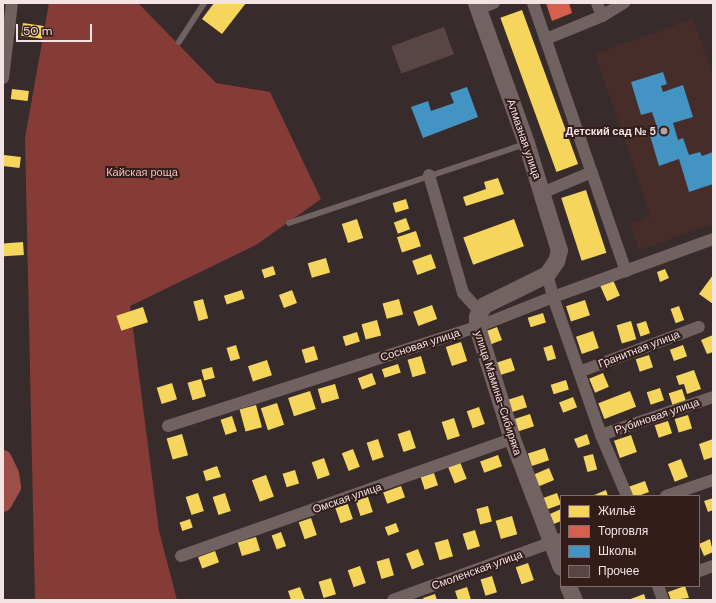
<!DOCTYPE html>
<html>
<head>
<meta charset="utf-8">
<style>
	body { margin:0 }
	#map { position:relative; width:716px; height:603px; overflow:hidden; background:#372c2b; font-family:"DM Sans",sans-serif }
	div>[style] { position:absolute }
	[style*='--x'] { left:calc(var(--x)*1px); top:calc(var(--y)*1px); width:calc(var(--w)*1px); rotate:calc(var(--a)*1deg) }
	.built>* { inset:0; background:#472d2a }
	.forest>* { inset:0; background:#853c36 }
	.homes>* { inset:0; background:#f6d55c; transform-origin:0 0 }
	.shops>* { inset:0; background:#d6604d }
	.schools>* { inset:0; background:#4393c3 }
	.river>* { height:18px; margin:-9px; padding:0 9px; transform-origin:9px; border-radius:9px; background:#9d4e47 }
	.building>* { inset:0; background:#594544; transform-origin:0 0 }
	.lane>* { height:6px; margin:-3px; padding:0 3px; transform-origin:3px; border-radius:3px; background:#6f6261 }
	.street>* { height:12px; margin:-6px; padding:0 6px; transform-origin:6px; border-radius:6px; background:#6f6261 }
	.secondary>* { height:17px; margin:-8.5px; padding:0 8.5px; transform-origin:8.5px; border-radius:8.5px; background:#726362 }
	.dots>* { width:11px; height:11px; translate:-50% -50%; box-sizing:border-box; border:2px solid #321d1b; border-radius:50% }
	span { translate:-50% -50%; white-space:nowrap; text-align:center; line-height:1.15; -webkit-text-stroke:4px #321d1b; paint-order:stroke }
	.poi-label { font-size:11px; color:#f3e3e2; font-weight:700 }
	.right { translate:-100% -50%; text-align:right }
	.street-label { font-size:11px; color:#f3e3e2 }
	.park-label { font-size:11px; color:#f3c2bc }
	.frame { position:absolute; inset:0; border:4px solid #f3e3e2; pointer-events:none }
	.legend { position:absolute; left:560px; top:495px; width:140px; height:92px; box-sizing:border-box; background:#321d1b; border:1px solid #7f6c6b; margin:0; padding:5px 7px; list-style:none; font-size:12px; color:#f3e3e2 }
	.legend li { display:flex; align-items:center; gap:8px; height:20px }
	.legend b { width:20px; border:1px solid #7f6c6b }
	.scale { position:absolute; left:16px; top:24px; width:76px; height:18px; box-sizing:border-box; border:2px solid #f3e3e2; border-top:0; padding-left:5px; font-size:12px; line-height:14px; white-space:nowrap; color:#f3e3e2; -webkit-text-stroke:3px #321d1b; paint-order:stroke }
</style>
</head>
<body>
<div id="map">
	<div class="built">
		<i style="clip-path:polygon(693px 19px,713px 75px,713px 224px,639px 250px,630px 224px,651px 216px,595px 54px)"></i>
	</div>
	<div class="forest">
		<i style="clip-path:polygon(49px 3px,138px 3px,216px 83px,270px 92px,321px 199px,256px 245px,130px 306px,159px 531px,177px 600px,35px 600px,25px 138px)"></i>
	</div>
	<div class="homes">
		<i style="clip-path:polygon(214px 3px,246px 3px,222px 34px,202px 19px)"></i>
		<i style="left:522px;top:10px;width:164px;height:23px;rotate:70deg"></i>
		<i style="left:23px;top:23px;width:21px;height:13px;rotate:8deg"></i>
		<i style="left:12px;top:89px;width:17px;height:10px;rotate:7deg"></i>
		<i style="left:4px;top:155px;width:17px;height:11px;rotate:7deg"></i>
		<i style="clip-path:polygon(498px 178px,504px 194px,466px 206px,463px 197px,486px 189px,484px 182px)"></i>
		<i style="left:586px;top:190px;width:66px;height:26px;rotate:72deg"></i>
		<i style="left:406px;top:199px;width:10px;height:14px;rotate:73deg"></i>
		<i style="left:406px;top:218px;width:12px;height:13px;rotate:70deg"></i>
		<i style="left:357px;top:219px;width:20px;height:16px;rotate:72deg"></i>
		<i style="left:514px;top:219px;width:29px;height:54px;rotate:70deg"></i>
		<i style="left:416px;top:231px;width:16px;height:20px;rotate:72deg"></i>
		<i style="left:23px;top:242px;width:13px;height:20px;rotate:86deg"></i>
		<i style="left:431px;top:254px;width:15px;height:20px;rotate:70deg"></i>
		<i style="left:326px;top:258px;width:15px;height:19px;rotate:74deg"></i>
		<i style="left:273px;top:266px;width:9px;height:12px;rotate:72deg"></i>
		<i style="clip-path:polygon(665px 269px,669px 278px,660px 282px,657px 272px)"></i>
		<i style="clip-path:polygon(713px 275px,713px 304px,699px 294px)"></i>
		<i style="left:613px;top:280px;width:17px;height:14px;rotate:66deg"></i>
		<i style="left:242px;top:290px;width:9px;height:19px;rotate:72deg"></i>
		<i style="left:292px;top:290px;width:14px;height:14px;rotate:69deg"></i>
		<i style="left:203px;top:299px;width:20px;height:10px;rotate:75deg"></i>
		<i style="left:399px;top:299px;width:16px;height:17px;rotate:75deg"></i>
		<i style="left:585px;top:300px;width:16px;height:20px;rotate:72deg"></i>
		<i style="left:432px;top:305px;width:15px;height:20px;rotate:70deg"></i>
		<i style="left:679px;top:306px;width:15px;height:9px;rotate:70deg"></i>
		<i style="left:143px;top:307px;width:16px;height:28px;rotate:72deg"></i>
		<i style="left:543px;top:313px;width:10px;height:16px;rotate:73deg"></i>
		<i style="left:377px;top:320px;width:16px;height:16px;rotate:75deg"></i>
		<i style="left:631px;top:321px;width:19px;height:15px;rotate:74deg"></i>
		<i style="left:646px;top:321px;width:13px;height:10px;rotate:72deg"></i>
		<i style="left:497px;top:327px;width:14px;height:16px;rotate:69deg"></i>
		<i style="left:593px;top:331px;width:18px;height:18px;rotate:71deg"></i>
		<i style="left:357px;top:332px;width:10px;height:15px;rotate:73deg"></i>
		<i style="clip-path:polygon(713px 335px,713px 352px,707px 354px,701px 340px)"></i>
		<i style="left:461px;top:342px;width:20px;height:16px;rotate:72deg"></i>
		<i style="left:236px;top:345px;width:14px;height:10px;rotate:73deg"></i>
		<i style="left:552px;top:345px;width:14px;height:9px;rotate:73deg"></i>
		<i style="left:683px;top:345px;width:12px;height:14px;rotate:70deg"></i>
		<i style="left:314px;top:346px;width:14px;height:13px;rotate:73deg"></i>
		<i style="left:649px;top:355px;width:13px;height:14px;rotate:72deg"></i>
		<i style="left:421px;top:356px;width:18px;height:14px;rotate:74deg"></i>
		<i style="left:511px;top:358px;width:13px;height:17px;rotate:72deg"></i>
		<i style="left:267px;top:360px;width:16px;height:20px;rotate:72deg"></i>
		<i style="left:398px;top:364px;width:9px;height:17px;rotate:72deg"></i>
		<i style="left:212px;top:367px;width:11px;height:11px;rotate:75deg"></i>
		<i style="clip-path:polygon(694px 370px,701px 389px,687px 394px,684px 384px,679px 385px,676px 376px)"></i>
		<i style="left:372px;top:373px;width:12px;height:15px;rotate:70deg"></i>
		<i style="left:603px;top:373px;width:15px;height:15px;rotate:67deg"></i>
		<i style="left:201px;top:379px;width:18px;height:14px;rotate:74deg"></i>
		<i style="left:566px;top:380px;width:10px;height:16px;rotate:73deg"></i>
		<i style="left:172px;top:383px;width:17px;height:16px;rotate:73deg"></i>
		<i style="left:335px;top:384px;width:15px;height:18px;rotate:74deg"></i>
		<i style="left:660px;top:388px;width:13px;height:14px;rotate:72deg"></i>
		<i style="left:682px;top:389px;width:13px;height:14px;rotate:72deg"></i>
		<i style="left:310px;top:391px;width:19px;height:23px;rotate:72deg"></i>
		<i style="left:630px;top:391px;width:17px;height:34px;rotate:69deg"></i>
		<i style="left:523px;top:395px;width:13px;height:17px;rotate:72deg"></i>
		<i style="left:573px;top:397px;width:11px;height:15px;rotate:68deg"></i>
		<i style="left:277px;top:403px;width:23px;height:17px;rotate:72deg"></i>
		<i style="left:256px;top:405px;width:23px;height:17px;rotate:75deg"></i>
		<i style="left:479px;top:407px;width:18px;height:13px;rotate:71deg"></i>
		<i style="left:530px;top:414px;width:13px;height:17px;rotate:72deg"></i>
		<i style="left:688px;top:415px;width:14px;height:14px;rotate:73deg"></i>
		<i style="left:232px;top:416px;width:16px;height:12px;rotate:72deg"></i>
		<i style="left:454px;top:418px;width:19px;height:13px;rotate:72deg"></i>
		<i style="left:668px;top:421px;width:13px;height:14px;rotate:72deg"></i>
		<i style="left:410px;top:430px;width:19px;height:13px;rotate:72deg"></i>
		<i style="left:182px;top:434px;width:22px;height:16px;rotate:74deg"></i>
		<i style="clip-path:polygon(587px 434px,590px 444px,578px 448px,574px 439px)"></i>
		<i style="left:631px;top:435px;width:18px;height:18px;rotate:71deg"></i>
		<i style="left:378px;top:439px;width:19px;height:12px;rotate:72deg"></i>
		<i style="clip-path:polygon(713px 439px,713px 457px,704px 460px,699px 444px)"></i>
		<i style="left:545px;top:448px;width:13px;height:18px;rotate:72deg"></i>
		<i style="left:353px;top:449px;width:19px;height:12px;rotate:69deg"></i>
		<i style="left:593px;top:454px;width:16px;height:10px;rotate:75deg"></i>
		<i style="left:498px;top:455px;width:12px;height:19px;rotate:70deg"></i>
		<i style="left:324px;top:458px;width:18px;height:13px;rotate:71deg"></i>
		<i style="left:681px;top:459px;width:19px;height:14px;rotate:69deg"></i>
		<i style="left:460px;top:462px;width:18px;height:13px;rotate:68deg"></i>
		<i style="clip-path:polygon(217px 466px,221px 477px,206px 481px,203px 471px)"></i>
		<i style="left:549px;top:468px;width:13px;height:17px;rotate:67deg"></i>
		<i style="left:295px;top:470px;width:14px;height:13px;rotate:73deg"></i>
		<i style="left:434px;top:473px;width:13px;height:14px;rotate:72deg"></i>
		<i style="left:266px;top:475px;width:23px;height:15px;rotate:70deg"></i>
		<i style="clip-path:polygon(645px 481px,649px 492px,638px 496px,631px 496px,628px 487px)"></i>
		<i style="left:401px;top:486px;width:12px;height:19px;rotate:70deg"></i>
		<i style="clip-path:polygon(606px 490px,608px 496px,592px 496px)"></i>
		<i style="left:198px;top:493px;width:19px;height:13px;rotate:72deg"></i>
		<i style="left:225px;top:493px;width:19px;height:13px;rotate:72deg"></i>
		<i style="left:557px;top:493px;width:12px;height:17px;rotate:70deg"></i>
		<i style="left:367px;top:494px;width:19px;height:13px;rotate:72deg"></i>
		<i style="clip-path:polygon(713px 498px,713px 510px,708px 512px,704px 501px)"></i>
		<i style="left:347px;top:502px;width:18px;height:13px;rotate:71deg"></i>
		<i style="left:488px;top:506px;width:16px;height:12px;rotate:76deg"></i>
		<i style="clip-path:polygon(561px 509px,561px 521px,554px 524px,550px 514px)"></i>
		<i style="left:512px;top:516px;width:19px;height:17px;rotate:74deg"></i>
		<i style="left:311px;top:518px;width:18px;height:13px;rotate:71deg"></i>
		<i style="left:190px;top:519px;width:9px;height:11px;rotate:72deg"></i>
		<i style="left:396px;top:523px;width:9px;height:12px;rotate:69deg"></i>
		<i style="left:475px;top:530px;width:17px;height:13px;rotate:73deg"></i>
		<i style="left:281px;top:532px;width:15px;height:10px;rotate:70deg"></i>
		<i style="left:256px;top:537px;width:14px;height:19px;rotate:73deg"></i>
		<i style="left:448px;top:539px;width:18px;height:14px;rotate:74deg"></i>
		<i style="clip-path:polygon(710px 539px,713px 552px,704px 556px,699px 544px)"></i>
		<i style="left:418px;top:549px;width:17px;height:13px;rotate:69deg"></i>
		<i style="left:215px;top:551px;width:12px;height:18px;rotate:70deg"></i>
		<i style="left:389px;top:558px;width:18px;height:13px;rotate:74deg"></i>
		<i style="left:528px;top:563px;width:18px;height:13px;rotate:71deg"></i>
		<i style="left:360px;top:566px;width:18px;height:13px;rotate:71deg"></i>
		<i style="left:492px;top:576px;width:17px;height:12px;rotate:73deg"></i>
		<i style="left:331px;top:578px;width:17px;height:13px;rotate:73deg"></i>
		<i style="clip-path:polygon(685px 586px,689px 598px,671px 600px,668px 592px)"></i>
		<i style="clip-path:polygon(300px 587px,305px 600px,291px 600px,288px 591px)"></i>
		<i style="clip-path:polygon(467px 587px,471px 600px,458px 600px,455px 591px)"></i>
		<i style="clip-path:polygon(435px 594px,437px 600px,424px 600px,423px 598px)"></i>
		<i style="clip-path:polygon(644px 594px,646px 600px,628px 600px)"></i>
	</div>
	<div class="shops">
		<i style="clip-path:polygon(546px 3px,569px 3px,572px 13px,552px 21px)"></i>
	</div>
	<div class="schools">
		<i style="clip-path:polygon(663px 72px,667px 84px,661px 86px,663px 92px,683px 85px,693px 117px,673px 123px,678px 140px,683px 138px,689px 155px,700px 152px,702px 156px,713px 152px,713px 184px,689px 192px,679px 159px,659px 166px,649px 132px,658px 130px,652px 112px,641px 115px,631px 82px)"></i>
		<i style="clip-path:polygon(467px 87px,478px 117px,423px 138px,411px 107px,428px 101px,431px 111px,454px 103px,450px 93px)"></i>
	</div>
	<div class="river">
		<i style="--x:3;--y:459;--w:17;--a:65"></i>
		<i style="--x:10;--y:474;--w:13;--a:81"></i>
		<i style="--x:12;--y:487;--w:18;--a:119"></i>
	</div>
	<div class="building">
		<i style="left:444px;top:27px;width:29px;height:56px;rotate:70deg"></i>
	</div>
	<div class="lane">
		<i style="--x:179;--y:42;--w:46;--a:-57.3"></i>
		<i style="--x:289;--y:223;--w:249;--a:-18.5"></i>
	</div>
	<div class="street">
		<i style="--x:533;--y:3;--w:284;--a:70.9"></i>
		<i style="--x:597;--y:3;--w:14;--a:69"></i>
		<i style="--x:478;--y:9;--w:17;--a:-21"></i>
		<i style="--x:546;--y:39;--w:61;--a:-22.3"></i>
		<i style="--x:602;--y:16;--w:26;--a:-31"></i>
		<i style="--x:3;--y:78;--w:76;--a:-83.2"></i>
		<i style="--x:429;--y:175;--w:123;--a:73.9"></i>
		<i style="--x:463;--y:293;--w:24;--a:48"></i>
		<i style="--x:542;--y:193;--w:54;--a:-22.8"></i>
		<i style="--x:547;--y:274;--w:24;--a:75"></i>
		<i style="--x:553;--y:297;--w:146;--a:70.8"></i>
		<i style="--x:601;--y:435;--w:66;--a:66.9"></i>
		<i style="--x:579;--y:372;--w:128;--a:-20.6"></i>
		<i style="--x:168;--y:426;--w:324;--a:-17.8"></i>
		<i style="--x:477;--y:327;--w:82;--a:-21.5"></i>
		<i style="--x:553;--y:297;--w:170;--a:-19.9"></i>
		<i style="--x:601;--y:435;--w:118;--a:-18.7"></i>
		<i style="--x:666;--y:496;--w:50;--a:-18.8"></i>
		<i style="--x:181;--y:556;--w:351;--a:-19.5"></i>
		<i style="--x:699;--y:571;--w:15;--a:-20"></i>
		<i style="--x:658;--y:586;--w:15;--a:70"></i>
		<i style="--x:393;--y:600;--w:179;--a:-20"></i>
	</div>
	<div class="secondary">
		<i style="--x:476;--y:3;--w:149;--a:70.3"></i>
		<i style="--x:526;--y:143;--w:112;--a:72.9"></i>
		<i style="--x:559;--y:250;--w:11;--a:105"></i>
		<i style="--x:556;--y:261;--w:16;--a:125"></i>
		<i style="--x:547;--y:274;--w:70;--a:153.8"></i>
		<i style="--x:484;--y:305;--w:13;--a:122"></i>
		<i style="--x:477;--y:316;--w:11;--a:90"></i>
		<i style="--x:477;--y:327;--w:117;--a:72.6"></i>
		<i style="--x:512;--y:439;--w:137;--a:69.1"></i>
		<i style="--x:568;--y:586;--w:15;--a:67"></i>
	</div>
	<div class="dots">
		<i style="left:664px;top:131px;background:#b1a3a2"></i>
	</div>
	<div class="poi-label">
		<span class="right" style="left:656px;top:131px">Детский сад № 5</span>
	</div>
	<div class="street-label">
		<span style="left:524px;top:139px;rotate:71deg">Алмазная улица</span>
		<span style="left:420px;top:345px;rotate:-18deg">Сосновая улица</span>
		<span style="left:639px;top:349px;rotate:-21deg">Гранитная улица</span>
		<span style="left:498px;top:393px;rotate:72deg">улица Мамина-Сибиряка</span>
		<span style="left:657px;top:416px;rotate:-19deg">Рубиновая улица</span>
		<span style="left:347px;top:498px;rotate:-19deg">Омская улица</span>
		<span style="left:477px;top:570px;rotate:-20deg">Смоленская улица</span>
	</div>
	<div class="park-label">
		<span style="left:142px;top:172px">Кайская роща</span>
	</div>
	<div class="frame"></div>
	<ul class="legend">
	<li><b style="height:11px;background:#f6d55c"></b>Жильё</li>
	<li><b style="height:11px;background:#d6604d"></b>Торговля</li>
	<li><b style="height:11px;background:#4393c3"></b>Школы</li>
	<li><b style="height:11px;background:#594544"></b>Прочее</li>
	</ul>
	<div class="scale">50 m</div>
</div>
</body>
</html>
